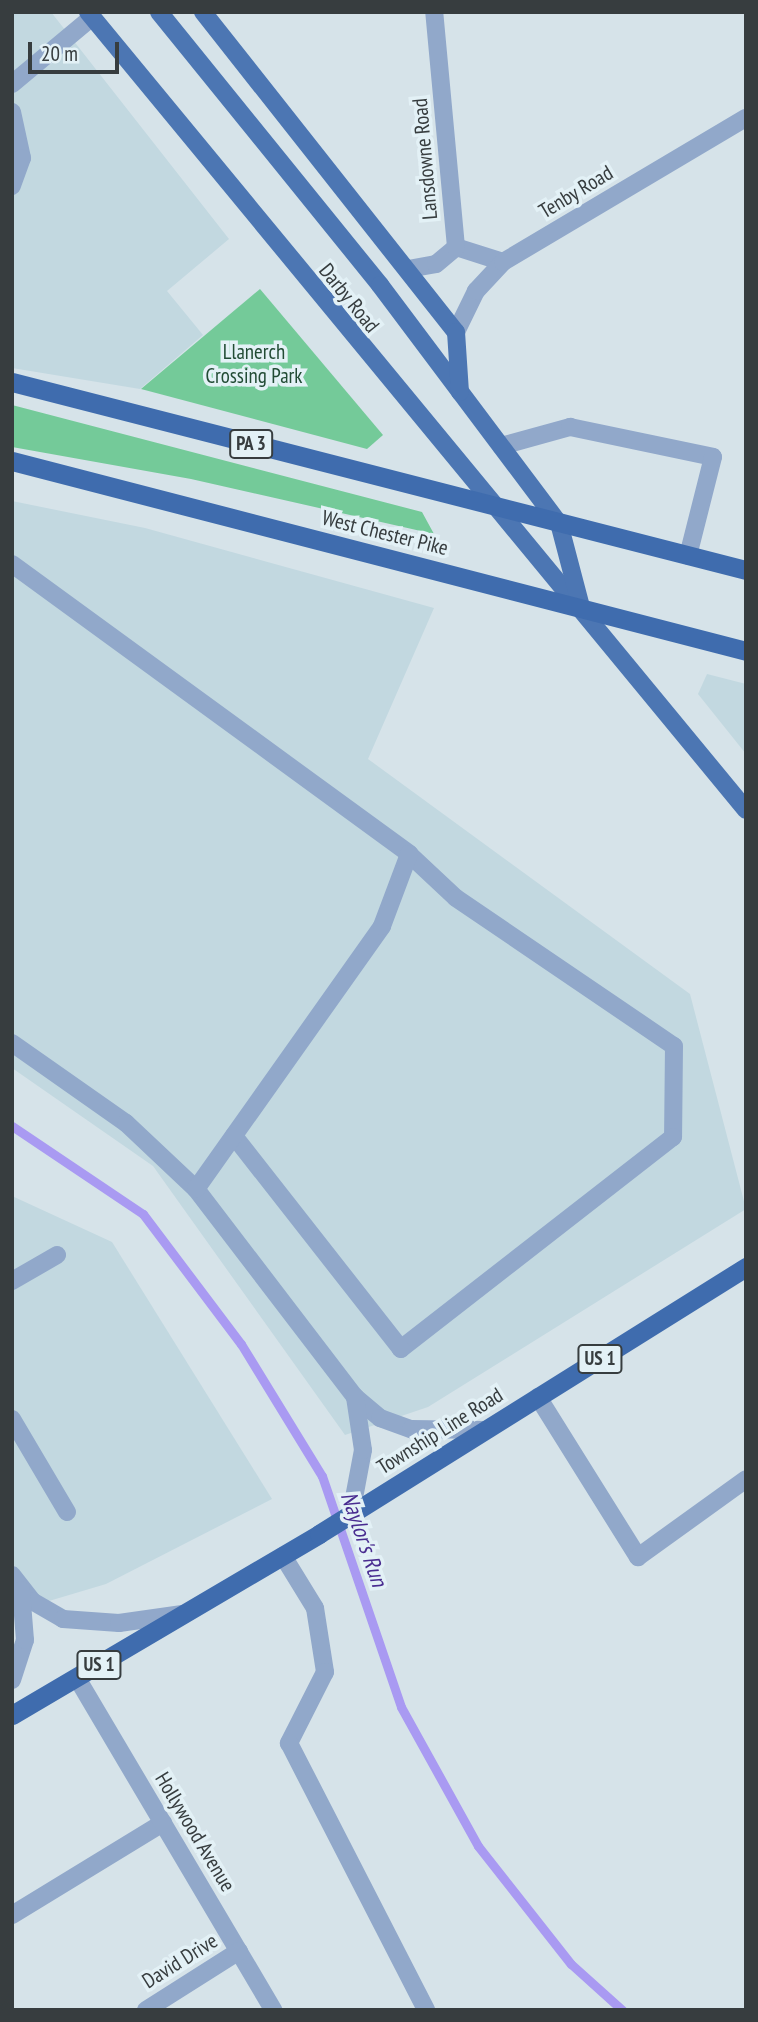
<!DOCTYPE html>
<html>
<head>
<meta charset="utf-8">
<style>
	body { margin:0 }
	#map { position:relative; width:758px; height:2022px; overflow:hidden; background:#d6e3e9; font-family:"PT Sans Narrow",sans-serif }
	div>[style] { position:absolute }
	[style*='--x'] { left:calc(var(--x)*1px); top:calc(var(--y)*1px); width:calc(var(--w)*1px); rotate:calc(var(--a)*1deg) }
	.built>* { inset:0; background:#c2d8e0 }
	.green>* { inset:0; background:#74ca99 }
	.stream>* { height:9px; margin:-4.5px; padding:0 4.5px; transform-origin:4.5px; border-radius:4.5px; background:#a99af2 }
	.service>* { height:18px; margin:-9px; padding:0 9px; transform-origin:9px; border-radius:9px; background:#91a8ca }
	.minor>* { height:18px; margin:-9px; padding:0 9px; transform-origin:9px; border-radius:9px; background:#91a8ca }
	.primary>* { height:18px; margin:-9px; padding:0 9px; transform-origin:9px; border-radius:9px; background:#4c76b3 }
	.trunk>* { height:19px; margin:-9.5px; padding:0 9.5px; transform-origin:9.5px; border-radius:9.5px; background:#3f6cae }
	span { translate:-50% -50%; white-space:nowrap; text-align:center; line-height:1.15; -webkit-text-stroke:7px #e3f1f6; paint-order:stroke }
	.shield-label span { padding:2px 5px; background:#e3f1f6; border:2px solid; border-radius:5px; -webkit-text-stroke-width:0 }
	.shield-label { font-size:19px; color:#373d3f; font-weight:700 }
	.street-label { font-size:21px; color:#373d3f }
	.park-label { font-size:21px; color:#224c35 }
	.water-label { font-size:23px; color:#492c90; font-style:italic }
	.frame { position:absolute; inset:0; border:14px solid #373d3f; pointer-events:none }
	.scale { position:absolute; left:28px; top:42px; width:91px; height:32px; box-sizing:border-box; border:4px solid #373d3f; border-top:0; padding-left:9px; font-size:21px; line-height:24px; white-space:nowrap; color:#373d3f; -webkit-text-stroke:5px #e3f1f6; paint-order:stroke }
</style>
</head>
<body>
<div id="map">
	<div class="built">
		<i style="clip-path:polygon(12px 12px,51px 12px,229px 239px,167px 291px,203px 335px,140px 389px,12px 368px)"></i>
		<i style="clip-path:polygon(12px 501px,145px 528px,434px 608px,368px 759px,690px 994px,746px 1209px,428px 1407px,345px 1435px,153px 1166px,12px 1068px)"></i>
		<i style="clip-path:polygon(707px 674px,746px 684px,746px 754px,698px 694px)"></i>
		<i style="clip-path:polygon(12px 1196px,112px 1242px,272px 1499px,106px 1584px,12px 1612px)"></i>
	</div>
	<div class="green">
		<i style="clip-path:polygon(260px 289px,383px 435px,367px 449px,141px 389px)"></i>
		<i style="clip-path:polygon(12px 405px,422px 512px,434px 534px,191px 479px,12px 447px)"></i>
	</div>
	<div class="stream">
		<i style="--x:12;--y:1126;--w:158;--a:33.9"></i>
		<i style="--x:143;--y:1214;--w:163;--a:53"></i>
		<i style="--x:241;--y:1344;--w:155;--a:58.5"></i>
		<i style="--x:322;--y:1476;--w:244;--a:71.1"></i>
		<i style="--x:401;--y:1707;--w:159;--a:61"></i>
		<i style="--x:478;--y:1846;--w:150;--a:51.8"></i>
		<i style="--x:571;--y:1964;--w:69;--a:42"></i>
	</div>
	<div class="service">
		<i style="--x:12;--y:84;--w:104;--a:-39.9"></i>
		<i style="--x:12;--y:112;--w:47;--a:77.7"></i>
		<i style="--x:22;--y:158;--w:30;--a:110"></i>
		<i style="--x:501;--y:446;--w:72;--a:-15.4"></i>
		<i style="--x:570;--y:427;--w:146;--a:11.8"></i>
		<i style="--x:713;--y:457;--w:102;--a:104.2"></i>
		<i style="--x:12;--y:564;--w:492;--a:36.1"></i>
		<i style="--x:409;--y:854;--w:64;--a:43.1"></i>
		<i style="--x:456;--y:898;--w:263;--a:34.2"></i>
		<i style="--x:674;--y:1046;--w:91;--a:90.6"></i>
		<i style="--x:673;--y:1137;--w:345;--a:142.1"></i>
		<i style="--x:401;--y:1349;--w:271;--a:-128.1"></i>
		<i style="--x:12;--y:1043;--w:139;--a:35.1"></i>
		<i style="--x:126;--y:1123;--w:96;--a:43.3"></i>
		<i style="--x:196;--y:1189;--w:262;--a:52.6"></i>
		<i style="--x:355;--y:1397;--w:33;--a:40"></i>
		<i style="--x:380;--y:1418;--w:33;--a:20"></i>
		<i style="--x:411;--y:1429;--w:74;--a:0.8"></i>
		<i style="--x:196;--y:1189;--w:322;--a:-54.7"></i>
		<i style="--x:382;--y:926;--w:77;--a:-69.4"></i>
		<i style="--x:12;--y:1281;--w:52;--a:-30"></i>
		<i style="--x:538;--y:1397;--w:189;--a:58"></i>
		<i style="--x:638;--y:1557;--w:133;--a:-35.8"></i>
		<i style="--x:12;--y:1419;--w:108;--a:59.4"></i>
		<i style="--x:351;--y:1514;--w:65;--a:-79.4"></i>
		<i style="--x:363;--y:1450;--w:54;--a:-98.6"></i>
		<i style="--x:283;--y:1556;--w:61;--a:58.4"></i>
		<i style="--x:315;--y:1608;--w:65;--a:81.1"></i>
		<i style="--x:325;--y:1672;--w:80;--a:116.9"></i>
		<i style="--x:289;--y:1743;--w:300;--a:62.8"></i>
		<i style="--x:12;--y:1575;--w:33;--a:52"></i>
		<i style="--x:32;--y:1601;--w:36;--a:30"></i>
		<i style="--x:63;--y:1619;--w:56;--a:4.1"></i>
		<i style="--x:119;--y:1623;--w:64;--a:-8.1"></i>
		<i style="--x:12;--y:1680;--w:42;--a:-72"></i>
		<i style="--x:25;--y:1640;--w:50;--a:-94.6"></i>
		<i style="--x:12;--y:1915;--w:177;--a:-31.4"></i>
	</div>
	<div class="minor">
		<i style="--x:456;--y:247;--w:49;--a:17.7"></i>
		<i style="--x:408;--y:269;--w:28;--a:-10"></i>
		<i style="--x:436;--y:264;--w:26;--a:-40"></i>
		<i style="--x:456;--y:247;--w:236;--a:-95.3"></i>
		<i style="--x:456;--y:332;--w:46;--a:-64"></i>
		<i style="--x:476;--y:291;--w:40;--a:-47"></i>
		<i style="--x:503;--y:262;--w:282;--a:-30.7"></i>
		<i style="--x:77;--y:1678;--w:386;--a:59.4"></i>
		<i style="--x:146;--y:2010;--w:110;--a:-32.4"></i>
	</div>
	<div class="primary">
		<i style="--x:88;--y:12;--w:1034;--a:50.49"></i>
		<i style="--x:159;--y:12;--w:351;--a:51"></i>
		<i style="--x:380;--y:285;--w:298;--a:53.1"></i>
		<i style="--x:559;--y:523;--w:83;--a:75.3"></i>
		<i style="--x:203;--y:12;--w:408;--a:51.7"></i>
		<i style="--x:456;--y:332;--w:60;--a:86.2"></i>
	</div>
	<div class="trunk">
		<i style="--x:12;--y:382;--w:758;--a:14.37"></i>
		<i style="--x:12;--y:461;--w:758;--a:14.51"></i>
		<i style="--x:12;--y:1715;--w:356;--a:-30.5"></i>
		<i style="--x:319;--y:1534;--w:504;--a:-32.02"></i>
	</div>
	<div class="shield-label">
		<span style="left:251px;top:444px">PA 3</span>
		<span style="left:600px;top:1359px">US 1</span>
		<span style="left:99px;top:1665px">US 1</span>
	</div>
	<div class="street-label">
		<span style="left:425px;top:159px;rotate:-95deg">Lansdowne Road</span>
		<span style="left:576px;top:192px;rotate:-31deg">Tenby Road</span>
		<span style="left:349px;top:298px;rotate:51deg">Darby Road</span>
		<span style="left:385px;top:533px;rotate:14deg">West Chester Pike</span>
		<span style="left:440px;top:1431px;rotate:-32deg">Township Line Road</span>
		<span style="left:195px;top:1832px;rotate:59deg">Hollywood Avenue</span>
		<span style="left:180px;top:1961px;rotate:-32deg">David Drive</span>
	</div>
	<div class="park-label">
		<span style="left:254px;top:364px">Llanerch<br>Crossing Park</span>
	</div>
	<div class="water-label">
		<span style="left:364px;top:1539px;rotate:71deg">Naylor's Run</span>
	</div>
	<div class="frame"></div>
	<div class="scale">20 m</div>
</div>
</body>
</html>
